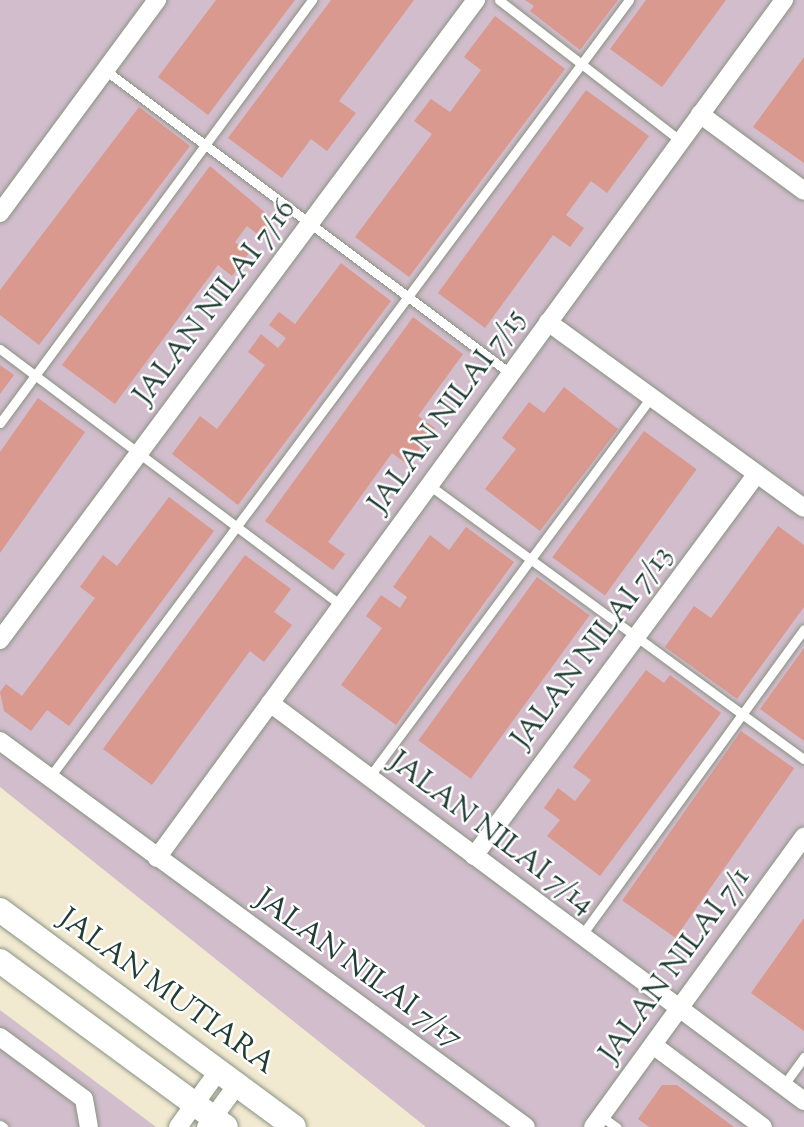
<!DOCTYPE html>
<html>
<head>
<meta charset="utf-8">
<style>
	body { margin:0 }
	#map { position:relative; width:804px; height:1127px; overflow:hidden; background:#f2e9d1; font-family:"Sorts Mill Goudy",serif }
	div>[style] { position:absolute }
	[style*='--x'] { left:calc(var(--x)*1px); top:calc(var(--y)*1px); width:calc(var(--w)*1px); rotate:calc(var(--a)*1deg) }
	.industrial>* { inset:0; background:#d1bdcc }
	.building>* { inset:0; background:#d9998f; transform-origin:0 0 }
	.roads { filter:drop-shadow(0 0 2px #889382) drop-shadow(0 0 2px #889382) }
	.lane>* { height:9px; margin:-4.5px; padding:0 4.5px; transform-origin:4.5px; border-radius:4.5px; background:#fff }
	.street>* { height:18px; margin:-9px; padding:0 9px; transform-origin:9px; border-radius:9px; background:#fff }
	.secondary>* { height:24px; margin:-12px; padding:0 12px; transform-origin:12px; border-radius:12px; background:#fff }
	span { translate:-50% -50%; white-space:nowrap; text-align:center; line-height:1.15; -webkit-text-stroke:5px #fff; paint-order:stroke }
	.street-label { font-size:30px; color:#1f3d34 }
</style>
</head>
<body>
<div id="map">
	<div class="industrial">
		<i style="clip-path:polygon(0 0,804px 0,804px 1127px,426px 1127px,0 787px)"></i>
		<i style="clip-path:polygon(0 1010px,156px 1127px,0 1127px)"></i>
	</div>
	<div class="building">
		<i style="clip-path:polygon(216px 0,295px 0,208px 115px,158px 77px)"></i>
		<i style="clip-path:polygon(331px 0,414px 0,339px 101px,356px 113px,327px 151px,311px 139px,282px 178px,228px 138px)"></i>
		<i style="clip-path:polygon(525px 0,618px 0,580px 50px,530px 11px,534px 6px)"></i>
		<i style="clip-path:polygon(646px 0,726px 0,662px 87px,610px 49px)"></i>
		<i style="clip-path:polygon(495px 16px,565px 69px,409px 277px,355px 237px,432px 134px,414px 121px,431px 99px,450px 112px,481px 70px,464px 57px)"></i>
		<i style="clip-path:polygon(804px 57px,804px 163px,753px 127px)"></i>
		<i style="clip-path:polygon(586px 90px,649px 136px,607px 193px,591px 181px,566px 215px,584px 228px,570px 247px,553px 235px,485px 328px,438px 293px)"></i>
		<i style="clip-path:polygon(139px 107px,190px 146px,39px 345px,0 315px,0 290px)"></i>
		<i style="clip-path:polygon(210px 166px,274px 220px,261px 237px,247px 226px,235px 242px,249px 253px,232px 276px,218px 265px,115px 404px,62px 365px)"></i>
		<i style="clip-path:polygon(341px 263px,391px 301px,238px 505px,172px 454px,200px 416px,217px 429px,265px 365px,248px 352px,261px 334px,278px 348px,286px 338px,269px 325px,279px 312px,295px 324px)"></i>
		<i style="clip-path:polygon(413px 317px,463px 354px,418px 416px,435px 428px,408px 465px,392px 453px,328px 542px,345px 554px,333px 570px,265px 521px)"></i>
		<i style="clip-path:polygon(0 365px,14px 375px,0 394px)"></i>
		<i style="clip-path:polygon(564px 387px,618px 429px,540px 531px,485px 489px,516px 449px,502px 438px,529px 402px,544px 413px)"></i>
		<i style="clip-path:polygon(38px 398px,85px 432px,0 553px,0 452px)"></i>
		<i style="left:644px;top:431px;width:65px;height:156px;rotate:36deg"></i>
		<i style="clip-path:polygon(169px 497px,214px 531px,69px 726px,47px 710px,31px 731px,4px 711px,0 692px,6px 684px,22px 696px,95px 598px,80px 587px,103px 555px,117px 566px)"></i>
		<i style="clip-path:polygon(778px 526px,804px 545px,804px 607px,737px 699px,665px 647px,694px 606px,711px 618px)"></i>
		<i style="clip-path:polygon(466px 527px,514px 562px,396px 725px,341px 685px,382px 628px,366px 616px,381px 595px,400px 608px,407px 597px,393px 587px,430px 535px,449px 550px)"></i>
		<i style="clip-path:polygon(245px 555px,291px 589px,274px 612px,292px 625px,264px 662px,250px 651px,152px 785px,103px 749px)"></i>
		<i style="left:537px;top:577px;width:65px;height:202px;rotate:36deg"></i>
		<i style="clip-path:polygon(804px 648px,804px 741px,760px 709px)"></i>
		<i style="clip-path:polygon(646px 670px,664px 683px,670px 675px,721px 713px,600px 876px,547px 836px,560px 820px,544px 808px,558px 788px,575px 801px,591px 780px,573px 767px)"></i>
		<i style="left:741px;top:731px;width:65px;height:207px;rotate:35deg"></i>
		<i style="clip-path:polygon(804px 918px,804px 1031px,751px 993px)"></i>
		<i style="clip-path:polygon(662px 1085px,677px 1085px,734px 1127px,649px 1127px,638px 1119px)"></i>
	</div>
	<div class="roads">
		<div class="lane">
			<i style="--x:499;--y:0;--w:230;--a:37.8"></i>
			<i style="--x:105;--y:70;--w:507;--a:36.82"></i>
			<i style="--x:0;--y:349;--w:426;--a:36.9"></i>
			<i style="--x:0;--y:423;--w:526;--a:-53.59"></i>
			<i style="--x:429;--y:485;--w:464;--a:36.2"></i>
			<i style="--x:50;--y:777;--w:969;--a:-53.31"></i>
			<i style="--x:369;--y:777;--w:473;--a:-53.4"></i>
			<i style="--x:581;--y:936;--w:379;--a:-54"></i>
			<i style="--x:783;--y:1086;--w:36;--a:-54"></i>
			<i style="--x:601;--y:1116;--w:19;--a:36"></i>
			<i style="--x:0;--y:1125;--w:4;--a:34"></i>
		</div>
		<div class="street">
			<i style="--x:700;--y:114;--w:129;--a:36.5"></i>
			<i style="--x:0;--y:213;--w:265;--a:-53.6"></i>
			<i style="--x:548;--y:322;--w:316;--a:36"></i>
			<i style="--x:0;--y:640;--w:798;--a:-53.36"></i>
			<i style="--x:270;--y:703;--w:666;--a:36.7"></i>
			<i style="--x:0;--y:741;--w:652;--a:36.27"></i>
			<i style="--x:474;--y:856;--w:475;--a:-53.5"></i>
			<i style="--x:157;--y:858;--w:1063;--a:-53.84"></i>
			<i style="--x:0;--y:1037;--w:104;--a:36.4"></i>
			<i style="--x:84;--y:1099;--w:28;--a:80"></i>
			<i style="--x:653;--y:1045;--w:137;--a:36.7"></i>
			<i style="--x:178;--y:1127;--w:70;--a:-54.3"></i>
			<i style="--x:206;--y:1127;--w:52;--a:-53.6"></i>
			<i style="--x:593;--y:1127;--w:359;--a:-54"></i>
		</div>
		<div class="secondary">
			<i style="--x:0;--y:910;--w:365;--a:36.4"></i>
			<i style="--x:0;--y:961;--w:280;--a:36.3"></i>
		</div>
	</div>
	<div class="street-label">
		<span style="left:216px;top:303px;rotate:-53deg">JALAN NILAI 7/16</span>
		<span style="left:448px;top:412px;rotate:-54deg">JALAN NILAI 7/15</span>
		<span style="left:593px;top:648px;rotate:-53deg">JALAN NILAI 7/13</span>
		<span style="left:491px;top:834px;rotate:37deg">JALAN NILAI 7/14</span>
		<span style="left:676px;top:966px;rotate:-54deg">JALAN NILAI 7/1</span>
		<span style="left:358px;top:970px;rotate:36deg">JALAN NILAI 7/17</span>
		<span style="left:166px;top:993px;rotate:36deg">JALAN MUTIARA</span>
	</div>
</div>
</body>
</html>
